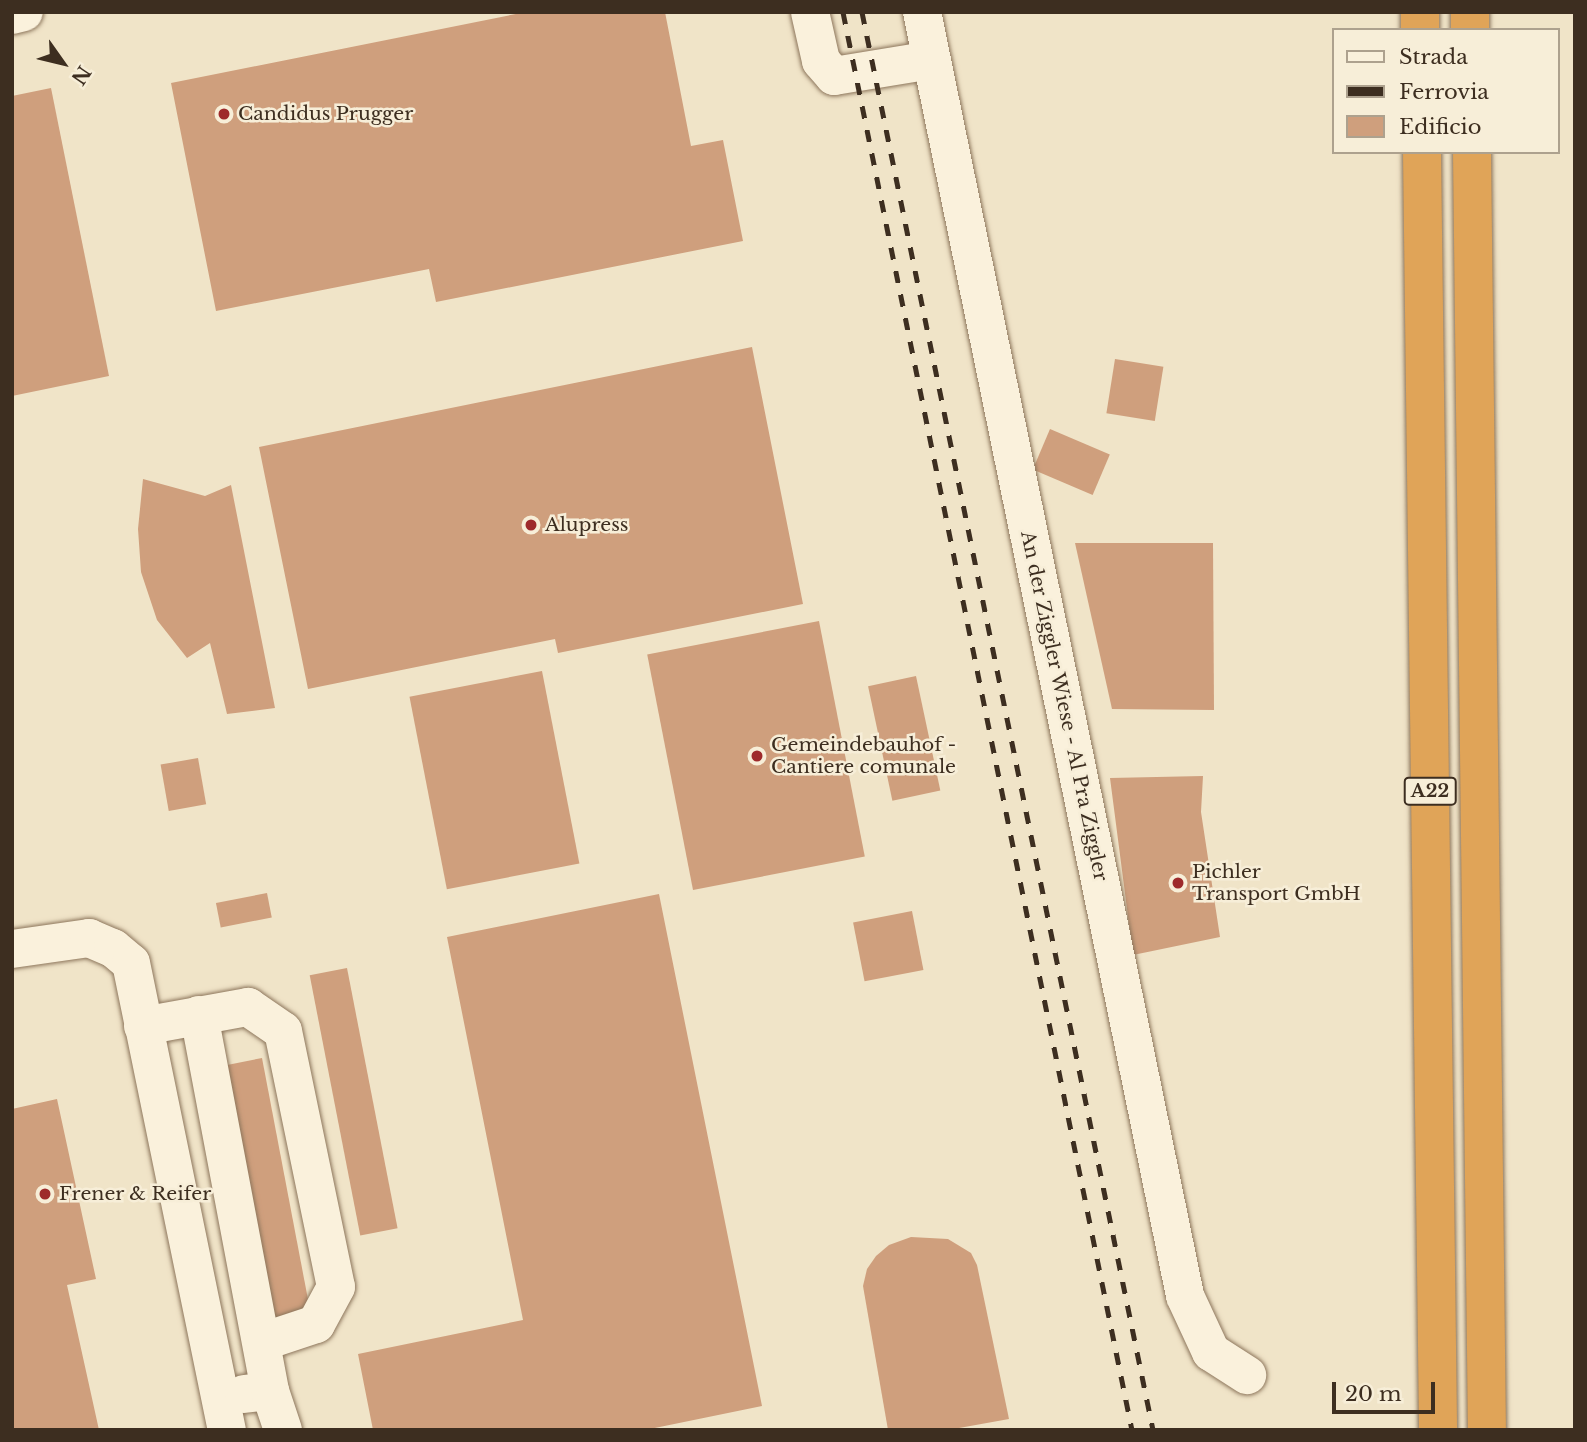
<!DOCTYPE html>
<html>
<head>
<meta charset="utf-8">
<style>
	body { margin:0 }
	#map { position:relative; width:1587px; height:1442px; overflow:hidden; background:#f0e4c8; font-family:"Libre Baskerville",serif }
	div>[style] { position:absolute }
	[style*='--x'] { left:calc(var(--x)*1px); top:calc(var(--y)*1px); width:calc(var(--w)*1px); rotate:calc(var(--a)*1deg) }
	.building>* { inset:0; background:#cf9f7d; transform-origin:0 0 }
	.roads { filter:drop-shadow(0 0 2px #8d765c) drop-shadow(0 0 2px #8d765c) }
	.minor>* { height:38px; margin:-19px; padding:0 19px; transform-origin:19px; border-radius:19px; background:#faf1dc }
	.highway>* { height:38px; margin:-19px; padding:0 19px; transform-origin:19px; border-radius:19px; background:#e0a458 }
	.rail>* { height:5px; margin-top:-2.5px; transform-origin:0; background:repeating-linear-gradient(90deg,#3d2e20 0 12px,transparent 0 24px) }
	.dots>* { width:19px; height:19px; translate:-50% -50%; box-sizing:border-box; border:4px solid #f7eed8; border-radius:50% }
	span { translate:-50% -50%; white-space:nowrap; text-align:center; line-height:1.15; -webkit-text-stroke:5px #f7eed8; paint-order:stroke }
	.shield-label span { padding:2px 5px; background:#f7eed8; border:2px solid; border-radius:5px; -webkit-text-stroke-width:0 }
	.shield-label { font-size:18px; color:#3d2e20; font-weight:700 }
	.poi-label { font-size:19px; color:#3d2e20 }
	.left { translate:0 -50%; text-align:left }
	.street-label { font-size:19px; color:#3d2e20 }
	.frame { position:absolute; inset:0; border:14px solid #3d2e20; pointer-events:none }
	.legend { position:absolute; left:1332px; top:28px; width:228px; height:126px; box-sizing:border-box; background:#f7eed8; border:2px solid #ada18e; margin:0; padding:9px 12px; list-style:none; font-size:21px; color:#3d2e20 }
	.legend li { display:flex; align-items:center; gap:14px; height:35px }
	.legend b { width:35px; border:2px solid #ada18e }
	.north { position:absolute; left:28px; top:28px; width:70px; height:70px; -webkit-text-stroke:5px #f7eed8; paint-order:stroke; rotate:124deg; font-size:19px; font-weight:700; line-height:28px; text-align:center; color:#3d2e20 }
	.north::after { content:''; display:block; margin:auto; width:24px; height:32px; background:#3d2e20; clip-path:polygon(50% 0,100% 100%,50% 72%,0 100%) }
	.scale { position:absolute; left:1332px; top:1382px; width:103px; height:32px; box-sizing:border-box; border:4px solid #3d2e20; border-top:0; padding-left:9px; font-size:21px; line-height:24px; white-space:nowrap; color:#3d2e20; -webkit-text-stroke:5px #f7eed8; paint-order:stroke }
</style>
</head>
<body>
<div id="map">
	<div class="building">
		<i style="clip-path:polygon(526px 12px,665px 12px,691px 146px,723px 140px,743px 241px,436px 302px,429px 269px,216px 311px,171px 83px)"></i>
		<i style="clip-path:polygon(51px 88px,109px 376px,12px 396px,12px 96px)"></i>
		<i style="clip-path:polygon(752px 347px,803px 604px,558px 653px,555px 639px,308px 689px,259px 447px)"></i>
		<i style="left:1115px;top:359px;width:49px;height:55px;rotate:9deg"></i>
		<i style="left:1050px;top:429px;width:65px;height:44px;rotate:23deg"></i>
		<i style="clip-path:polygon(143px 479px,205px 496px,231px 485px,275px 708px,227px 714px,210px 643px,187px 658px,157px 620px,141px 572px,138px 529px)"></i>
		<i style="clip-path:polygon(1075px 543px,1213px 543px,1214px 710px,1112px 709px)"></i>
		<i style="left:819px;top:621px;width:240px;height:175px;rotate:79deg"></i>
		<i style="left:542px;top:671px;width:196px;height:135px;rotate:79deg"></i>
		<i style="left:916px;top:676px;width:117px;height:49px;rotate:78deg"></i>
		<i style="left:198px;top:758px;width:47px;height:38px;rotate:80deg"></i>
		<i style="clip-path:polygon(1203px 776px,1201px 812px,1220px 937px,1133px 955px,1110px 778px)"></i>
		<i style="left:267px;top:893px;width:25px;height:52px;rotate:79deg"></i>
		<i style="clip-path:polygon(659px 894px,762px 1406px,645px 1430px,373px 1430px,358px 1354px,523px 1320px,447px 937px)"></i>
		<i style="left:912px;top:911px;width:60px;height:60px;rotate:79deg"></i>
		<i style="left:347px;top:968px;width:265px;height:38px;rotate:79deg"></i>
		<i style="clip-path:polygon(262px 1058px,310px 1310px,272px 1318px,192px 1072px)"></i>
		<i style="clip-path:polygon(57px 1099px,96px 1279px,67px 1285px,99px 1430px,12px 1430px,12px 1109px)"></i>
		<i style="clip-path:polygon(911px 1237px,948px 1239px,971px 1253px,977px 1265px,1009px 1419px,948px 1430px,888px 1430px,863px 1286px,867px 1269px,876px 1256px,889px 1245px)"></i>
	</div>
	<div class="roads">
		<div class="minor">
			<i style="--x:810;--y:12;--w:50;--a:77.3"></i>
			<i style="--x:821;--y:61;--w:20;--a:49"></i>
			<i style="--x:834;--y:76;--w:99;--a:-9.3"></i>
			<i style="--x:922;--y:12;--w:1311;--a:78.42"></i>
			<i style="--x:1185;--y:1296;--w:62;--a:65.1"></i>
			<i style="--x:1211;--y:1352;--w:43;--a:32.6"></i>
			<i style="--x:12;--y:15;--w:12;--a:-14"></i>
			<i style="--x:12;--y:949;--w:78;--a:-8.1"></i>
			<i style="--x:89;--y:938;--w:26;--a:23"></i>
			<i style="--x:113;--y:948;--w:23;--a:40"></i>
			<i style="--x:131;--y:963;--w:477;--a:78.4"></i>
			<i style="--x:199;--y:1015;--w:383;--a:79.3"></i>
			<i style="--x:143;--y:1026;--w:107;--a:-10.3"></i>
			<i style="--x:248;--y:1007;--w:42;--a:34.4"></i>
			<i style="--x:283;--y:1031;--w:261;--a:78.3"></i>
			<i style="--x:336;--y:1287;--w:42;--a:118.4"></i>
			<i style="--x:316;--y:1324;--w:57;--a:161.6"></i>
			<i style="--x:244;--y:1394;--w:26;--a:-7"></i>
			<i style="--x:270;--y:1391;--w:41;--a:71.6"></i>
		</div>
		<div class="highway">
			<i style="--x:1420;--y:12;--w:18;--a:90"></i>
			<i style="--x:1470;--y:12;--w:18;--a:90"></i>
			<i style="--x:1422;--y:152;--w:1278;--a:89.28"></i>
			<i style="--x:1472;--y:152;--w:1278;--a:89.33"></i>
		</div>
	</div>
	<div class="rail">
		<i style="--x:843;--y:12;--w:1447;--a:78.48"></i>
		<i style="--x:862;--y:12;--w:1448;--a:78.4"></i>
	</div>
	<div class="dots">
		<i style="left:224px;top:114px;background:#9e2a2b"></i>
		<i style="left:531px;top:525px;background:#9e2a2b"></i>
		<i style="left:757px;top:756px;background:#9e2a2b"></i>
		<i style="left:1178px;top:883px;background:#9e2a2b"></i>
		<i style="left:45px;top:1194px;background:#9e2a2b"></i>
	</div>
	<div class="shield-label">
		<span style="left:1430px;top:791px">A22</span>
	</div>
	<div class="poi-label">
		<span class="left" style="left:238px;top:114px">Candidus Prugger</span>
		<span class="left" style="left:545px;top:525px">Alupress</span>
		<span class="left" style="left:771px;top:756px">Gemeindebauhof -<br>Cantiere comunale</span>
		<span class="left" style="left:1192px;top:883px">Pichler<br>Transport GmbH</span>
		<span class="left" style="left:59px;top:1194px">Frener &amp; Reifer</span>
	</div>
	<div class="street-label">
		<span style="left:1064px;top:706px;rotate:78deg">An der Ziggler Wiese - Al Pra Ziggler</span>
	</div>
	<div class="frame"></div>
	<ul class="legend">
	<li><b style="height:9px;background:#faf1dc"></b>Strada</li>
	<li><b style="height:9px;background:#3d2e20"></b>Ferrovia</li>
	<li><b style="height:19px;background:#cf9f7d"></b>Edificio</li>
	</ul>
	<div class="north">N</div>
	<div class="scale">20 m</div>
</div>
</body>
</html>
